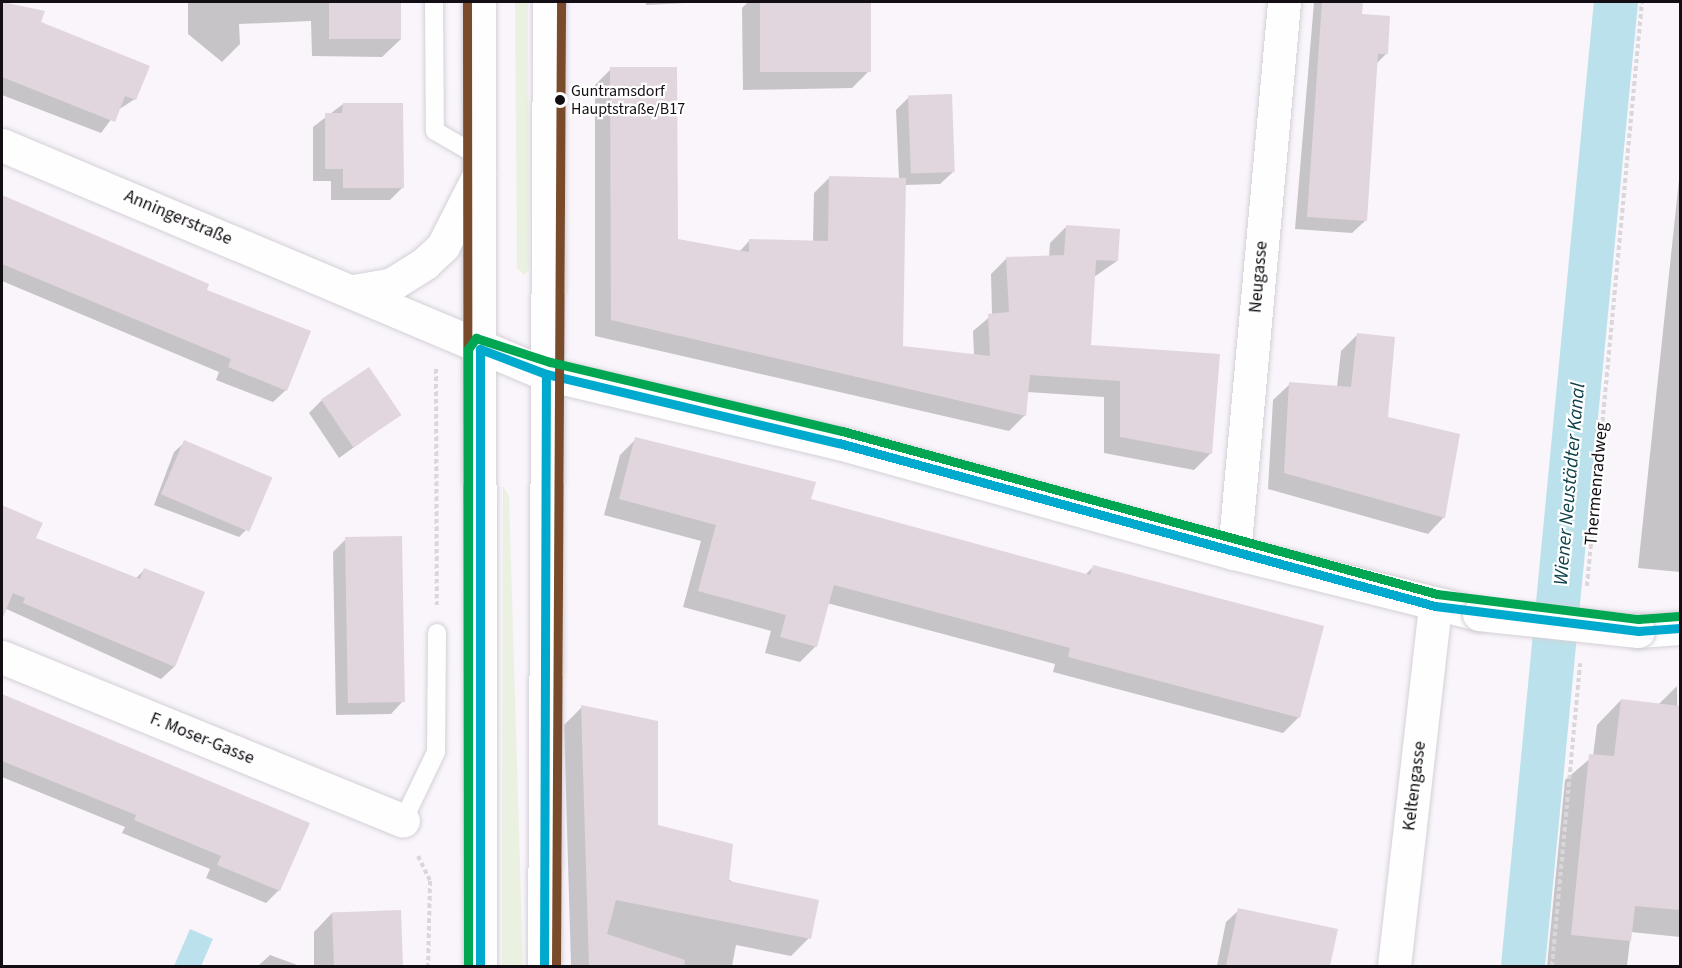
<!DOCTYPE html>
<html>
<head>
<meta charset="utf-8">
<style>
	body { margin:0 }
	#map { position:relative; width:1682px; height:968px; overflow:hidden; background:#f9f5fb; font-family:"Source Sans 3",sans-serif }
	div>[style] { position:absolute }
	[style*='--x'] { left:calc(var(--x)*1px); top:calc(var(--y)*1px); width:calc(var(--w)*1px); rotate:calc(var(--a)*1deg) }
	.green>* { inset:0; background:#ebf1e1 }
	.water>* { inset:0; background:#bbe2ec }
	.shadow>* { inset:0; background:#0003 }
	.canal>* { height:44px; margin:-22px; padding:0 22px; transform-origin:22px; border-radius:22px; background:#bbe2ec }
	.building>* { inset:0; background:#e1d6dd; transform-origin:0 0 }
	.path>* { height:4px; margin-top:-2px; transform-origin:0; background:repeating-linear-gradient(90deg,#d9d7da 0 4.5px,transparent 0 7.5px) }
	.roads { filter:drop-shadow(0 0 2px #d4d0d6) drop-shadow(0 0 2px #d4d0d6) }
	.lane>* { height:18px; margin:-9px; padding:0 9px; transform-origin:9px; border-radius:9px; background:#fefefe }
	.street>* { height:33px; margin:-16.5px; padding:0 16.5px; transform-origin:16.5px; border-radius:16.5px; background:#fefefe }
	.secondary>* { height:33px; margin:-16.5px; padding:0 16.5px; transform-origin:16.5px; border-radius:16.5px; background:#fefefe }
	.primary>* { height:33px; margin:-16.5px; padding:0 16.5px; transform-origin:16.5px; border-radius:16.5px; background:#fefefe }
	.bridges { filter:drop-shadow(0 0 2px #d4d0d6) drop-shadow(0 0 2px #d4d0d6) }
	.secondary-bridge>* { height:33px; margin:-16.5px; padding:0 16.5px; transform-origin:16.5px; border-radius:16.5px; background:#fefefe }
	.bus-1>* { height:9px; margin:-4.5px; padding:0 4.5px; transform-origin:4.5px; border-radius:4.5px; background:#00a9ce }
	.bus-2>* { height:9px; margin:-4.5px; padding:0 4.5px; transform-origin:4.5px; border-radius:4.5px; background:#7a4b2a }
	.bus-3>* { height:9px; margin:-4.5px; padding:0 4.5px; transform-origin:4.5px; border-radius:4.5px; background:#00a651 }
	.dots>* { width:16px; height:16px; translate:-50% -50%; box-sizing:border-box; border:3px solid #fff; border-radius:50% }
	span { translate:-50% -50%; white-space:nowrap; text-align:center; line-height:1.15; -webkit-text-stroke:4.5px #fff; paint-order:stroke }
	.bus-label { font-size:16px; color:#130e14 }
	.left { translate:0 -50%; text-align:left }
	.street-label { font-size:18px; color:#130e14 }
	.water-label { font-size:20px; color:#0d414b; font-style:italic }
	.frame { position:absolute; inset:0; border:3px solid #130e14; pointer-events:none }
</style>
</head>
<body>
<div id="map">
	<div class="green">
		<i style="clip-path:polygon(515px 2px,528px 2px,529px 270px,524px 275px,517px 268px)"></i>
		<i style="clip-path:polygon(503px 486px,509px 496px,523px 966px,502px 966px)"></i>
	</div>
	<div class="water">
		<i style="clip-path:polygon(190px 929px,213px 939px,201px 966px,174px 966px)"></i>
	</div>
	<div class="shadow">
		<i style="clip-path:polygon(2px 2px,43px 12px,39px 23px,135px 99px,118px 110px,101px 133px,2px 95px)"></i>
		<i style="clip-path:polygon(188px 2px,399px 2px,401px 39px,382px 57px,312px 56px,311px 21px,239px 24px,240px 44px,222px 62px,188px 34px)"></i>
		<i style="clip-path:polygon(646px 2px,707px 2px,646px 5px)"></i>
		<i style="clip-path:polygon(748px 2px,869px 2px,870px 70px,852px 88px,743px 90px,742px 8px)"></i>
		<i style="clip-path:polygon(1314px 2px,1361px 2px,1360px 16px,1386px 54px,1376px 64px,1365px 221px,1352px 233px,1295px 229px)"></i>
		<i style="clip-path:polygon(611px 69px,676px 240px,739px 252px,750px 240px,813px 242px,814px 193px,830px 177px,899px 179px,896px 110px,909px 97px,953px 172px,940px 184px,904px 185px,901px 347px,974px 356px,973px 331px,992px 315px,991px 274px,1007px 258px,1049px 257px,1050px 243px,1066px 227px,1117px 261px,1094px 277px,1090px 346px,1218px 356px,1210px 454px,1194px 470px,1104px 453px,1104px 397px,1027px 392px,1025px 415px,1009px 431px,595px 336px,595px 85px)"></i>
		<i style="clip-path:polygon(343px 104px,402px 188px,390px 200px,331px 200px,331px 181px,313px 181px,313px 127px)"></i>
		<i style="clip-path:polygon(1680px 170px,1680px 572px,1638px 568px)"></i>
		<i style="clip-path:polygon(2px 196px,207px 285px,205px 291px,286px 390px,273px 402px,216px 380px,219px 372px,2px 281px)"></i>
		<i style="clip-path:polygon(1357px 335px,1386px 418px,1444px 517px,1428px 534px,1268px 489px,1273px 400px,1290px 384px,1337px 387px,1341px 351px)"></i>
		<i style="clip-path:polygon(322px 400px,399px 415px,339px 458px,309px 413px)"></i>
		<i style="clip-path:polygon(636px 439px,810px 500px,1085px 575px,1094px 566px,1299px 717px,1283px 733px,1053px 672px,1055px 664px,827px 603px,816px 646px,800px 662px,765px 653px,771px 631px,683px 607px,701px 541px,604px 515px,620px 455px)"></i>
		<i style="clip-path:polygon(185px 442px,249px 527px,239px 537px,154px 505px,174px 452px)"></i>
		<i style="clip-path:polygon(2px 507px,41px 523px,34px 539px,135px 579px,144px 570px,203px 593px,174px 667px,161px 679px,2px 607px)"></i>
		<i style="clip-path:polygon(346px 539px,403px 701px,391px 714px,336px 715px,333px 552px)"></i>
		<i style="clip-path:polygon(1677px 686px,1680px 937px,1631px 932px,1627px 966px,1547px 966px,1565px 780px,1593px 756px,1597px 725px,1621px 700px,1658px 705px)"></i>
		<i style="clip-path:polygon(2px 697px,308px 824px,279px 890px,266px 903px,206px 878px,210px 869px,122px 833px,125px 827px,2px 777px)"></i>
		<i style="clip-path:polygon(582px 707px,656px 826px,809px 938px,791px 956px,736px 945px,732px 966px,571px 966px,564px 725px)"></i>
		<i style="clip-path:polygon(1239px 910px,1336px 930px,1328px 966px,1217px 966px,1226px 922px)"></i>
		<i style="clip-path:polygon(400px 911px,401px 966px,314px 966px,314px 932px,332px 913px)"></i>
		<i style="clip-path:polygon(270px 955px,300px 966px,258px 966px)"></i>
	</div>
	<div class="canal">
		<i style="--x:1523;--y:966;--w:968;--a:-84.49"></i>
	</div>
	<div class="building">
		<i style="clip-path:polygon(2px 2px,45px 11px,41px 22px,150px 66px,136px 100px,125px 96px,115px 122px,2px 77px)"></i>
		<i style="left:329px;top:2px;width:72px;height:37px"></i>
		<i style="left:760px;top:2px;width:111px;height:70px"></i>
		<i style="clip-path:polygon(1322px 2px,1363px 2px,1362px 14px,1390px 16px,1388px 54px,1378px 54px,1367px 221px,1307px 217px)"></i>
		<i style="clip-path:polygon(610px 67px,677px 67px,678px 239px,749px 252px,749px 239px,828px 241px,829px 176px,906px 178px,903px 346px,990px 356px,988px 314px,1009px 312px,1006px 257px,1064px 255px,1066px 225px,1120px 229px,1118px 261px,1096px 260px,1091px 345px,1220px 354px,1212px 454px,1120px 437px,1120px 381px,1030px 375px,1026px 416px,611px 320px)"></i>
		<i style="left:952px;top:94px;width:78px;height:44px;rotate:88deg"></i>
		<i style="clip-path:polygon(343px 103px,403px 103px,404px 188px,343px 188px,343px 169px,325px 169px,325px 113px,342px 113px)"></i>
		<i style="clip-path:polygon(2px 195px,209px 284px,207px 290px,311px 331px,287px 391px,228px 367px,231px 359px,2px 264px)"></i>
		<i style="clip-path:polygon(1357px 333px,1395px 337px,1388px 417px,1460px 434px,1445px 518px,1284px 473px,1289px 382px,1351px 387px)"></i>
		<i style="left:369px;top:367px;width:58px;height:58px;rotate:56deg"></i>
		<i style="clip-path:polygon(635px 437px,816px 482px,811px 499px,933px 532px,1090px 575px,1093px 565px,1324px 626px,1300px 718px,1068px 657px,1070px 648px,834px 585px,817px 647px,780px 637px,786px 615px,698px 591px,716px 525px,619px 499px)"></i>
		<i style="left:184px;top:440px;width:96px;height:59px;rotate:23deg"></i>
		<i style="clip-path:polygon(2px 505px,43px 523px,36px 538px,140px 579px,144px 568px,205px 592px,175px 667px,23px 603px,25px 598px,13px 593px,2px 620px)"></i>
		<i style="left:402px;top:536px;width:166px;height:57px;rotate:89deg"></i>
		<i style="clip-path:polygon(2px 694px,310px 823px,280px 891px,217px 865px,221px 856px,134px 820px,136px 815px,2px 761px)"></i>
		<i style="clip-path:polygon(1621px 699px,1680px 706px,1680px 910px,1635px 906px,1631px 941px,1571px 935px,1589px 754px,1614px 756px)"></i>
		<i style="clip-path:polygon(581px 705px,658px 721px,658px 825px,733px 844px,729px 881px,819px 900px,811px 939px,616px 900px,607px 934px,685px 960px,684px 966px,589px 966px)"></i>
		<i style="clip-path:polygon(1238px 908px,1338px 929px,1330px 966px,1226px 966px)"></i>
		<i style="left:401px;top:910px;width:56px;height:69px;rotate:88deg"></i>
	</div>
	<div class="path">
		<i style="--x:436;--y:369;--w:236;--a:89.8"></i>
		<i style="--x:1587;--y:586;--w:587;--a:-84.62"></i>
		<i style="--x:418;--y:856;--w:28;--a:64"></i>
		<i style="--x:430;--y:881;--w:85;--a:91.3"></i>
		<i style="--x:1552;--y:966;--w:304;--a:-84.7"></i>
	</div>
	<div class="roads">
		<div class="lane">
			<i style="--x:434;--y:2;--w:129;--a:89.6"></i>
			<i style="--x:435;--y:131;--w:52;--a:30"></i>
			<i style="--x:403;--y:821;--w:76;--a:-64.4"></i>
			<i style="--x:436;--y:752;--w:119;--a:-89.5"></i>
		</div>
		<div class="street">
			<i style="--x:1234;--y:553;--w:553;--a:-84.81"></i>
			<i style="--x:2;--y:657;--w:433;--a:22.2"></i>
			<i style="--x:1394;--y:966;--w:362;--a:-83.5"></i>
		</div>
		<div class="secondary">
			<i style="--x:2;--y:145;--w:590;--a:22.83"></i>
			<i style="--x:546;--y:374;--w:301;--a:13.3"></i>
			<i style="--x:839;--y:443;--w:410;--a:15.6"></i>
			<i style="--x:1234;--y:553;--w:252;--a:14"></i>
			<i style="--x:354;--y:291;--w:39;--a:-10"></i>
			<i style="--x:392;--y:284;--w:39;--a:-32"></i>
			<i style="--x:425;--y:263;--w:25;--a:-43"></i>
			<i style="--x:443;--y:246;--w:80;--a:-63.1"></i>
			<i style="--x:1638;--y:631;--w:42;--a:-4.1"></i>
		</div>
		<div class="primary">
			<i style="--x:479;--y:2;--w:964;--a:89.94"></i>
			<i style="--x:544;--y:966;--w:964;--a:-89.7"></i>
		</div>
	</div>
	<div class="bridges">
		<div class="secondary-bridge">
			<i style="--x:1479;--y:614;--w:160;--a:6.1"></i>
		</div>
	</div>
	<div class="bus-1">
		<i style="--x:480;--y:349;--w:71;--a:20.7"></i>
		<i style="--x:546;--y:374;--w:301;--a:13.3"></i>
		<i style="--x:839;--y:443;--w:618;--a:15.3"></i>
		<i style="--x:1435;--y:606;--w:205;--a:7"></i>
		<i style="--x:1638;--y:631;--w:42;--a:-4.1"></i>
		<i style="--x:480;--y:349;--w:617;--a:90"></i>
		<i style="--x:544;--y:966;--w:592;--a:-89.81"></i>
	</div>
	<div class="bus-2">
		<i style="--x:467;--y:2;--w:964;--a:89.94"></i>
		<i style="--x:556;--y:966;--w:964;--a:-89.7"></i>
	</div>
	<div class="bus-3">
		<i style="--x:468;--y:966;--w:617;--a:-90"></i>
		<i style="--x:468;--y:349;--w:14;--a:-54"></i>
		<i style="--x:476;--y:338;--w:78;--a:18"></i>
		<i style="--x:550;--y:362;--w:300;--a:13.3"></i>
		<i style="--x:842;--y:431;--w:617;--a:15.32"></i>
		<i style="--x:1437;--y:594;--w:203;--a:7.1"></i>
		<i style="--x:1638;--y:619;--w:41;--a:-4.2"></i>
	</div>
	<div class="dots">
		<i style="left:560px;top:100px;background:#130e14"></i>
	</div>
	<div class="bus-label">
		<span class="left" style="left:571px;top:100px">Guntramsdorf<br>Hauptstraße/B17</span>
	</div>
	<div class="street-label">
		<span style="left:178px;top:218px;rotate:23deg">Anningerstraße</span>
		<span style="left:1259px;top:277px;rotate:-85deg">Neugasse</span>
		<span style="left:1597px;top:484px;rotate:-85deg">Thermenradweg</span>
		<span style="left:202px;top:739px;rotate:22deg">F. Moser-Gasse</span>
		<span style="left:1415px;top:786px;rotate:-83deg">Keltengasse</span>
	</div>
	<div class="water-label">
		<span style="left:1570px;top:484px;rotate:-85deg">Wiener Neustädter Kanal</span>
	</div>
	<div class="frame"></div>
</div>
</body>
</html>
